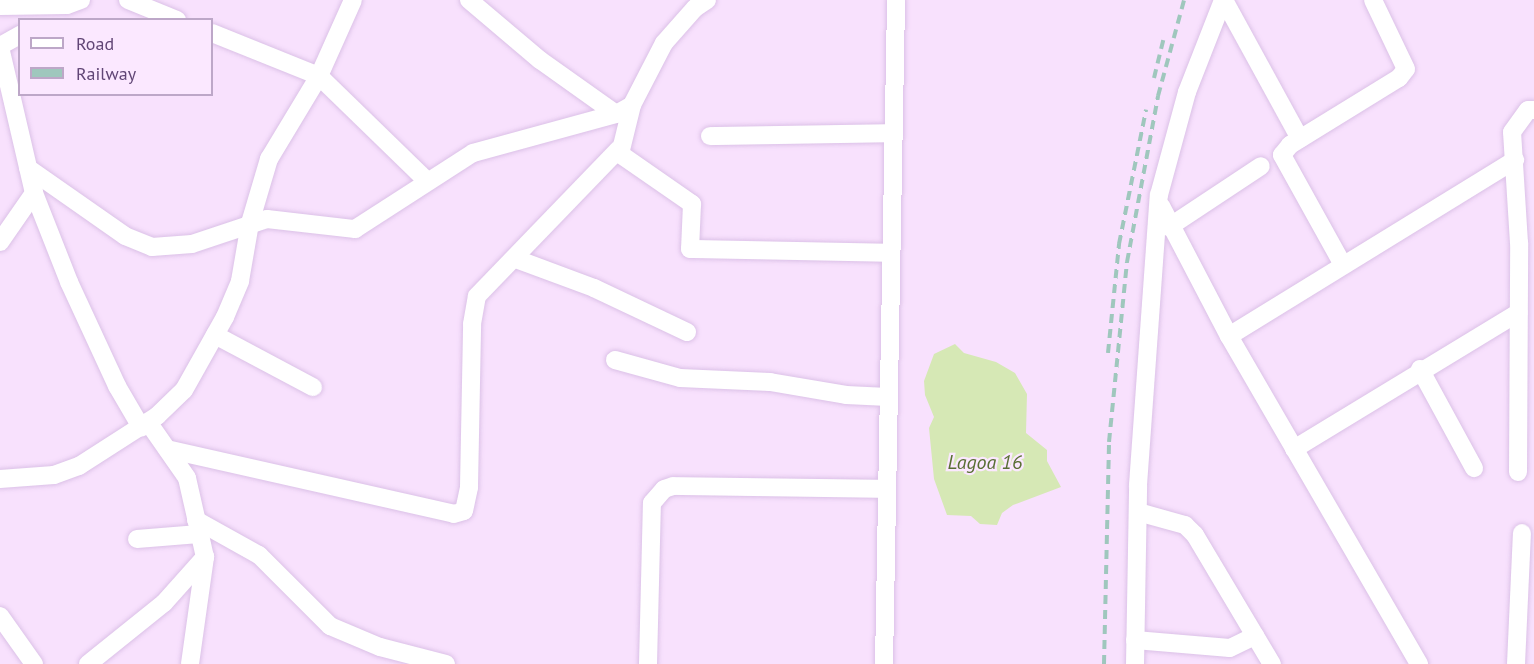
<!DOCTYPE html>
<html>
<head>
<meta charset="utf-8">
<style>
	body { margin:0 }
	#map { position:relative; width:1534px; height:664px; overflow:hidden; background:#f8e1fd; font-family:"PT Sans",sans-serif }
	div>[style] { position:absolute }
	.water>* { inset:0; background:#d6e8b5 }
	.roads { filter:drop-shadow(0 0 2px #dbc1e7) drop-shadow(0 0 2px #dbc1e7) }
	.minor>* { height:18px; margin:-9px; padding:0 9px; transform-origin:9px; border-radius:9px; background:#fff }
	.rail>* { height:4px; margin-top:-2px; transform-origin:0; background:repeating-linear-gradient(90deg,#9fc7bd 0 9px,transparent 0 15px) }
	span { translate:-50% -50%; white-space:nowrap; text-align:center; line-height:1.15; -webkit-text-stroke:4.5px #fbe8ff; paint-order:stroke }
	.water-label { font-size:20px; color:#596f34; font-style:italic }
	.legend { position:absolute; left:18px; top:18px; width:195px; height:78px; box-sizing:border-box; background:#fbe8ff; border:2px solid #bda7c8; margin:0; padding:8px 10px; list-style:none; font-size:18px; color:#614676 }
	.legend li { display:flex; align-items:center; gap:12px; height:30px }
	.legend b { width:30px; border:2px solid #bda7c8 }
</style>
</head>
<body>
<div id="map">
	<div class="water">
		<div style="clip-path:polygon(955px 344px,964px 353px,996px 362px,1015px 373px,1027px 394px,1026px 433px,1047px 450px,1047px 461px,1061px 487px,1013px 505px,1002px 513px,997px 525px,980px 524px,971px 516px,947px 515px,934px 479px,929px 428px,934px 417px,925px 395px,924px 381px,934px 354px)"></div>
	</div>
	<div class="roads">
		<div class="minor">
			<div style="left:128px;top:0;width:53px;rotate:22.2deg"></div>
			<div style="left:469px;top:0;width:93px;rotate:40.2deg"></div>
			<div style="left:540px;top:60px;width:93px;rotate:35.4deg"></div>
			<div style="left:707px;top:0;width:14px;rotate:146deg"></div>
			<div style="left:695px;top:8px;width:47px;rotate:131.5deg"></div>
			<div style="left:664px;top:43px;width:70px;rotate:117.3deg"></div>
			<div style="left:632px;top:105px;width:50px;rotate:103.8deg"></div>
			<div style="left:620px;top:154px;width:88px;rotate:34.8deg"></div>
			<div style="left:692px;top:204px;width:45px;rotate:92.5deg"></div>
			<div style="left:690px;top:249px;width:201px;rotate:1.1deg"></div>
			<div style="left:1224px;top:0;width:158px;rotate:61.3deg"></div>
			<div style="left:0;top:6px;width:67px;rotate:-0.9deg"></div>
			<div style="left:67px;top:5px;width:15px;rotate:-20deg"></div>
			<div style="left:212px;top:33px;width:115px;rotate:21.9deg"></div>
			<div style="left:319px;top:76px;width:151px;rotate:44.2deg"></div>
			<div style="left:0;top:46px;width:23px;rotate:-29deg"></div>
			<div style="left:0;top:47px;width:150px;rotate:76.9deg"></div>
			<div style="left:34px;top:193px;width:96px;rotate:68.5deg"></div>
			<div style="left:69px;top:282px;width:115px;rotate:65.2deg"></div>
			<div style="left:117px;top:386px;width:48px;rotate:59.7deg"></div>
			<div style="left:710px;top:136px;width:184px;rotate:-0.9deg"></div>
			<div style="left:28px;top:168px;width:118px;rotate:35deg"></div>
			<div style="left:125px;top:236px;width:29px;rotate:22deg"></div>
			<div style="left:152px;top:247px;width:40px;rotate:-4.3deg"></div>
			<div style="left:192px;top:244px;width:79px;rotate:-18.4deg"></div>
			<div style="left:267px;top:219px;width:89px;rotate:6.5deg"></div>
			<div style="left:355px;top:229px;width:140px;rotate:-32.8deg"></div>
			<div style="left:473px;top:153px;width:148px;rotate:-15.3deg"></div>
			<div style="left:616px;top:114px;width:18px;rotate:-29deg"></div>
			<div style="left:1161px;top:206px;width:147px;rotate:62.4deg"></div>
			<div style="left:1229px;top:336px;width:379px;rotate:59.9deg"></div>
			<div style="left:1169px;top:227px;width:110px;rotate:-33.5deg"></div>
			<div style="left:0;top:242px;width:60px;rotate:-55.2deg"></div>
			<div style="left:516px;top:259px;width:83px;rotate:20.4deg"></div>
			<div style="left:594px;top:288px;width:103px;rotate:25.3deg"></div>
			<div style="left:1343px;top:265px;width:126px;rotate:-119deg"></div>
			<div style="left:1282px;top:155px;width:13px;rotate:-51deg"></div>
			<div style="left:1290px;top:145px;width:128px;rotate:-31.6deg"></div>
			<div style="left:1399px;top:78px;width:11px;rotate:-52deg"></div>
			<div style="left:1406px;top:69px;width:76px;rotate:-115.6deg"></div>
			<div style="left:215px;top:335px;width:111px;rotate:28deg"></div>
			<div style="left:1229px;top:336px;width:336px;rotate:-31.6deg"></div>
			<div style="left:615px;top:360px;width:67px;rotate:15.5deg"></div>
			<div style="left:680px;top:378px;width:90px;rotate:2.5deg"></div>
			<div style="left:770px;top:382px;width:77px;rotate:9.7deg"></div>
			<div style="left:846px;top:395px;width:42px;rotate:2.7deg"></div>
			<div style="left:1420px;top:369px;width:113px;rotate:61.4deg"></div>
			<div style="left:148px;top:422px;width:68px;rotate:55.1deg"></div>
			<div style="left:187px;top:478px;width:81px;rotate:77.2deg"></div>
			<div style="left:205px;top:557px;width:108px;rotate:98deg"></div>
			<div style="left:1294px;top:449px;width:263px;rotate:-31.3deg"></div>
			<div style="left:171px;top:450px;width:290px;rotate:12.7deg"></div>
			<div style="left:454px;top:514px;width:10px;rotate:-17deg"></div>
			<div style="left:464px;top:511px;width:25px;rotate:-78deg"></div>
			<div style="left:469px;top:487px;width:163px;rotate:-88.9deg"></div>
			<div style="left:472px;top:324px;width:28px;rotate:-80deg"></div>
			<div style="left:477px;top:296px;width:204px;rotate:-46deg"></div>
			<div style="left:1518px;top:472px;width:229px;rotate:-89.7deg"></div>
			<div style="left:1519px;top:243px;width:111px;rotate:-93.6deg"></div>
			<div style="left:1512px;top:132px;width:27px;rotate:-54deg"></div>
			<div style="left:1528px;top:110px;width:6px"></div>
			<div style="left:0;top:479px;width:54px;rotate:-4.2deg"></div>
			<div style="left:54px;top:475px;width:27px;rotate:-20deg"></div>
			<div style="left:79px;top:466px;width:93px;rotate:-32.7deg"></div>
			<div style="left:157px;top:416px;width:37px;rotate:-44deg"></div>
			<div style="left:184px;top:390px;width:84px;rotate:-60.7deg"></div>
			<div style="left:225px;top:317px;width:39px;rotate:-67deg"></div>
			<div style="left:240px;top:281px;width:59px;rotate:-80.2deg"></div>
			<div style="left:250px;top:223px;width:67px;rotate:-73.5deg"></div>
			<div style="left:269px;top:159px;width:97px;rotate:-58.9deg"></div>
			<div style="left:319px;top:76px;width:83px;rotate:-65.9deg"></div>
			<div style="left:1138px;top:512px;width:49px;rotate:15.5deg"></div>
			<div style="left:1185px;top:525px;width:14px;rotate:45deg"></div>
			<div style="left:1195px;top:535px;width:150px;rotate:59.2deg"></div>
			<div style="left:196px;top:520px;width:72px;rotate:29.1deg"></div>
			<div style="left:259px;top:555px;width:100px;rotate:45deg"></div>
			<div style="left:330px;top:626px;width:54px;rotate:22.8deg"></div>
			<div style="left:380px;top:647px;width:68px;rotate:14.4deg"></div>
			<div style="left:137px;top:539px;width:62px;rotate:-4.6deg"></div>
			<div style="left:0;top:616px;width:59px;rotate:54.7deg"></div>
			<div style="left:1135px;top:640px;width:95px;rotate:4.8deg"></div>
			<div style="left:1230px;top:648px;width:28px;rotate:-26deg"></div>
			<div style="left:88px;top:664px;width:97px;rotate:-38.8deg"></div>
			<div style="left:164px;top:603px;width:62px;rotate:-48.3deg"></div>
			<div style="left:648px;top:664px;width:161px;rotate:-88.6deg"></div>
			<div style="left:652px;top:503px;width:18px;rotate:-49deg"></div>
			<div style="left:664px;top:489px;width:9px;rotate:-18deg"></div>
			<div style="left:673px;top:486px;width:214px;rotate:0.8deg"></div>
			<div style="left:884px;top:664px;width:664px;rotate:-88.96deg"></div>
			<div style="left:1135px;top:664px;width:179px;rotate:-89deg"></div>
			<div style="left:1138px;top:485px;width:291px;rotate:-85.9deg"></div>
			<div style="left:1159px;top:195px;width:107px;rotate:-74.8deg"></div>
			<div style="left:1187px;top:92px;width:99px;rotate:-68.6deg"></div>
			<div style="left:1516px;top:664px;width:131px;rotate:-87.4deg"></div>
		</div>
	</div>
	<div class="rail">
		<div style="left:1154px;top:78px;width:42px;rotate:-76.3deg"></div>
		<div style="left:1108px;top:353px;width:110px;rotate:-84.2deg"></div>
		<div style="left:1119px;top:244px;width:137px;rotate:-78.6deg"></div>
		<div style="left:1104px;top:664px;width:222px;rotate:-88.7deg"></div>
		<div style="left:1109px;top:442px;width:181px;rotate:-84.3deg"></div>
		<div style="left:1127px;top:262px;width:169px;rotate:-79.4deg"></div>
		<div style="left:1158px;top:96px;width:99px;rotate:-74.8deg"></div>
	</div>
	<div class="water-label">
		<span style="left:985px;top:462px">Lagoa 16</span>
	</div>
	<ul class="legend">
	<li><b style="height:8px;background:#fff"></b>Road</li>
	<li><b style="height:8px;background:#9fc7bd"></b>Railway</li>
	</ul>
</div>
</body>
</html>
